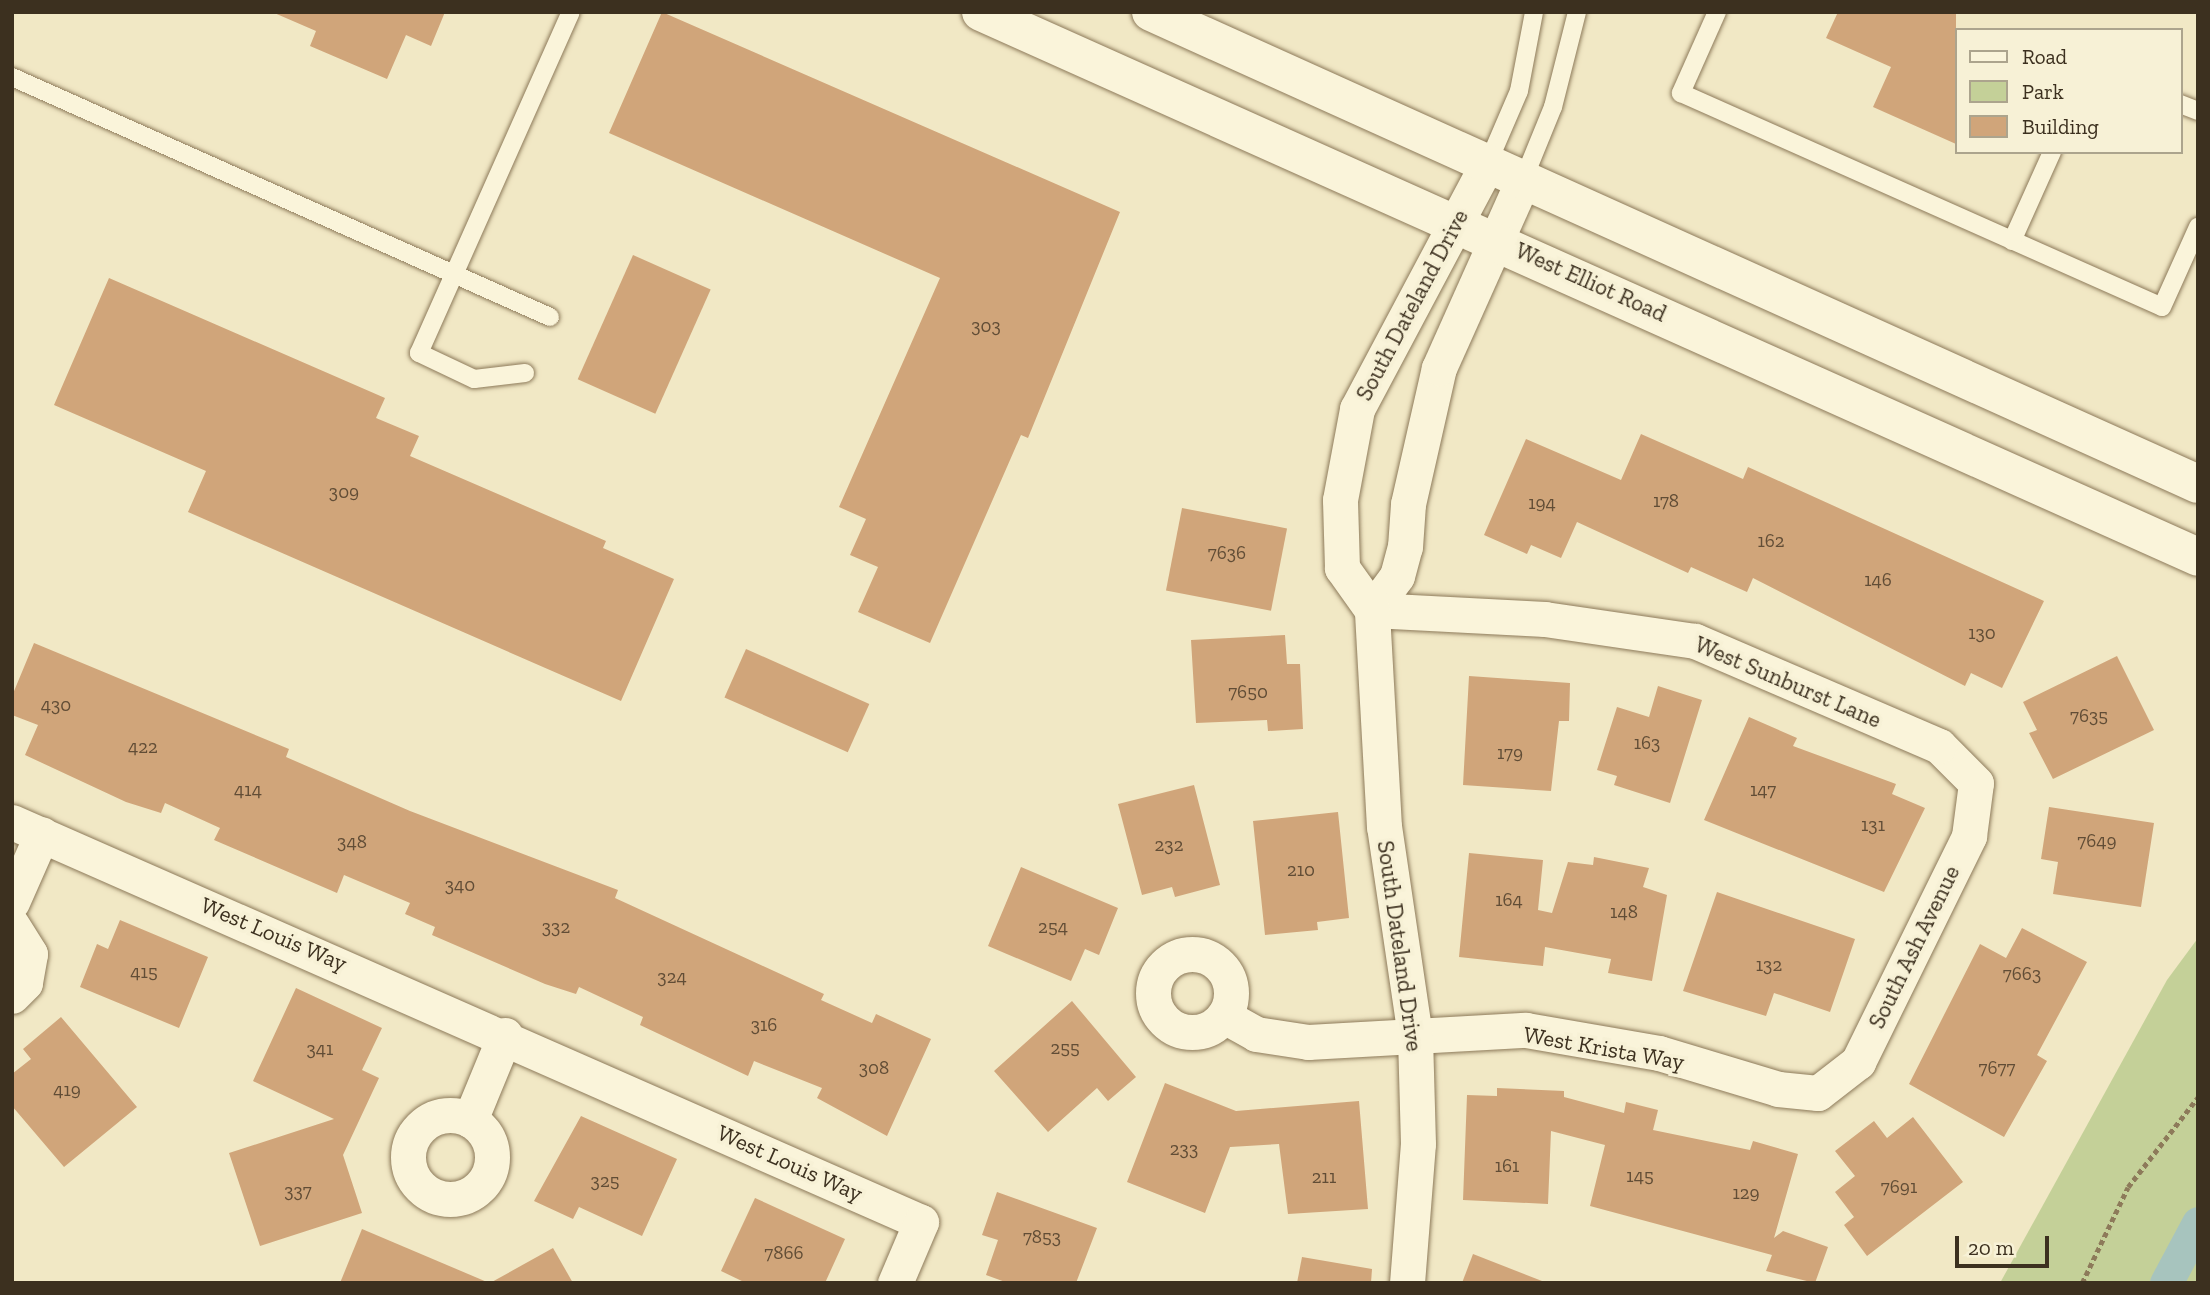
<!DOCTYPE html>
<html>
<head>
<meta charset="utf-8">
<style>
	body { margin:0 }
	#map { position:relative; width:2210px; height:1295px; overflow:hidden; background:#f1e8c5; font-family:"Zilla Slab",serif }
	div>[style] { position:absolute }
	.green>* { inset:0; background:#c4d098 }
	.canal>* { height:33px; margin:-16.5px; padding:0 16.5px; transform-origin:16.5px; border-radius:16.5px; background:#a7c4be }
	.building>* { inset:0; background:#d0a57a; transform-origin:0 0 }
	.path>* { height:4.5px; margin-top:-2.25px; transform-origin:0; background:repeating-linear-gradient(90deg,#8d7a5a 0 5px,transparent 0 8.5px) }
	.roads { filter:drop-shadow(0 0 2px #8d7a5a) drop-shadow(0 0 2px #8d7a5a) }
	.service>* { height:18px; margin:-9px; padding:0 9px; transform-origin:9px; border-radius:9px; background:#faf4da }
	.minor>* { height:35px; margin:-17.5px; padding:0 17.5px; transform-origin:17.5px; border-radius:17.5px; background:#faf4da }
	.minor>.ring { margin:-17.5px; padding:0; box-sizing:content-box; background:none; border:35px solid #faf4da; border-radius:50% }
	.secondary>* { height:38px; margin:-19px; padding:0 19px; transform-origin:19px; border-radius:19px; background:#faf4da }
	span { translate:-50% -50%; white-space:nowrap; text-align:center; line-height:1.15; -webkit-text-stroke:7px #f7f1d6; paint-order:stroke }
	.number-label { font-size:19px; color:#614d36 }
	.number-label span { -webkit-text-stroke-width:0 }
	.street-label { font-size:23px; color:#3c301f }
	.frame { position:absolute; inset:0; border:14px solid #3c301f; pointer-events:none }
	.legend { position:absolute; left:1955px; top:28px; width:228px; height:126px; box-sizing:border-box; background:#f7f1d6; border:2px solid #aca48d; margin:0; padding:9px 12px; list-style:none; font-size:21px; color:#3c301f }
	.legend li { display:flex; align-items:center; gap:14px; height:35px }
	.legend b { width:35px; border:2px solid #aca48d }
	.scale { position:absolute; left:1955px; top:1236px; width:94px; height:32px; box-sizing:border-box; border:4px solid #3c301f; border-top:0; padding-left:9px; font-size:21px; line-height:24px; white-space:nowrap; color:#3c301f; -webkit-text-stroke:5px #f7f1d6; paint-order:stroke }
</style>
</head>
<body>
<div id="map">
	<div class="green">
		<div style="clip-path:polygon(2198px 938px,2198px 1283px,2000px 1283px,2167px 980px)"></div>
	</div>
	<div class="canal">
		<div style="left:2166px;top:1283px;width:68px;rotate:-61.9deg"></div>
	</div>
	<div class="building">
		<div style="clip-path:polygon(272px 12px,445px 12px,431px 46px,406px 35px,387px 79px,310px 46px,316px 31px)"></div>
		<div style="clip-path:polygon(662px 12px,1120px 212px,1028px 438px,1021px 435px,930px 643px,858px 612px,878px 567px,850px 555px,866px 519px,839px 507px,940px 278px,609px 133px)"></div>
		<div style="clip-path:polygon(1838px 12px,1956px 12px,1956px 144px,1873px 107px,1891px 67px,1826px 38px)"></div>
		<div style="left:633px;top:255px;width:85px;height:136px;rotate:24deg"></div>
		<div style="clip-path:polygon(109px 278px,385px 398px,376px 418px,419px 436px,410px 456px,606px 541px,603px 548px,674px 579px,621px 701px,188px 512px,206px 471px,54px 405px)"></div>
		<div style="clip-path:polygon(1641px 434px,1743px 479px,1748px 467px,2044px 601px,2002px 688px,1971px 673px,1965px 686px,1753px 578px,1747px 592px,1691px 567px,1688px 573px,1577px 522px,1561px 558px,1531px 545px,1527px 554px,1484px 535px,1526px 439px,1621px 480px)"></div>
		<div style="left:1182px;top:508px;width:107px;height:84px;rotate:11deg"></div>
		<div style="clip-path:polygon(1285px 635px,1287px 664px,1300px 664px,1303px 729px,1268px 731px,1267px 720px,1196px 723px,1191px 640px)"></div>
		<div style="clip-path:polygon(34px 643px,289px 749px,286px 757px,410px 811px,618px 890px,615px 898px,824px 994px,821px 1000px,872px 1023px,876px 1014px,931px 1039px,887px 1136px,817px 1098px,822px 1088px,754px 1061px,748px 1076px,640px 1025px,643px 1017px,579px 987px,576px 994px,545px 984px,432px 935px,435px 927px,405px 914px,410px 903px,344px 875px,337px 893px,214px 840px,220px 828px,165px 803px,161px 813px,126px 802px,25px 755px,38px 725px,12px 715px,12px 696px)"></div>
		<div style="left:746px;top:649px;width:135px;height:53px;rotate:24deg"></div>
		<div style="clip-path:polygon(2117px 656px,2154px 730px,2053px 779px,2029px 733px,2037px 730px,2023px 702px)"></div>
		<div style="clip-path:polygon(1469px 676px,1570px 683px,1569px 721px,1559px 721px,1551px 791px,1463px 785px)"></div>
		<div style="clip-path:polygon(1658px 686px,1702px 700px,1670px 803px,1614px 785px,1617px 776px,1597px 770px,1617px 707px,1649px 717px)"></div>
		<div style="clip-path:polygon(1749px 717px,1797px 738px,1793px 746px,1896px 784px,1892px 794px,1925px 808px,1884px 892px,1704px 820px)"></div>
		<div style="clip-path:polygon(1194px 785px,1220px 885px,1175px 897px,1172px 887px,1142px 895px,1118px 804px)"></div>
		<div style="clip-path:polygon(2049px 807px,2154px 823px,2141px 907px,2053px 894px,2058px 862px,2041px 859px)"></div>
		<div style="clip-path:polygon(1338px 812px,1349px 918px,1317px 922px,1318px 930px,1265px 935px,1253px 821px)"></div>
		<div style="clip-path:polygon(1469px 853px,1543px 860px,1538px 910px,1552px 913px,1568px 862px,1593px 865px,1594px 857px,1649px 868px,1643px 887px,1667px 895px,1652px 981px,1608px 973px,1611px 959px,1545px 947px,1543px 966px,1459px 957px)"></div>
		<div style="clip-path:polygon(1021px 867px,1118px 908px,1099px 955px,1085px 949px,1071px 981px,988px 946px)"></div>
		<div style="clip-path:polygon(1717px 892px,1855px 939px,1830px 1012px,1774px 993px,1766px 1016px,1683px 991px)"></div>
		<div style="clip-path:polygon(120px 920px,208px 957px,179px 1028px,80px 987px,97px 944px,108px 949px)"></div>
		<div style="clip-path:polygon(2022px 928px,2087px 962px,2037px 1055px,2047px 1061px,2004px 1137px,1909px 1084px,1980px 944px,2006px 958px)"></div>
		<div style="clip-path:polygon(296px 988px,382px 1028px,362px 1070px,379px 1078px,343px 1155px,362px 1213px,260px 1246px,229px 1153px,334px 1119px,253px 1081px)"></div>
		<div style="clip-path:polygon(1072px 1001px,1136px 1077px,1108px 1101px,1097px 1088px,1048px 1132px,994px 1071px)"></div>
		<div style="clip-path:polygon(61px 1017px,137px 1107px,64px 1167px,12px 1106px,12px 1074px,31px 1059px,23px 1049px)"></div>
		<div style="clip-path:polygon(1165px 1083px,1236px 1111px,1359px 1101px,1368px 1209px,1288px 1214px,1279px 1144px,1230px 1147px,1205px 1213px,1127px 1182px)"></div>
		<div style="clip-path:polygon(1497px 1088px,1564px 1091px,1564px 1097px,1624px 1113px,1626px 1102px,1658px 1110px,1653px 1130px,1750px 1150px,1753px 1141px,1798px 1154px,1774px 1238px,1783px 1231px,1828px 1247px,1815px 1283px,1766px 1271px,1772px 1255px,1590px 1206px,1605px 1145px,1551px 1131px,1548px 1204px,1463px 1200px,1467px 1095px,1497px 1096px)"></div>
		<div style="clip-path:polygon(581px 1116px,677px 1159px,642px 1236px,579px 1207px,573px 1219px,534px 1201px)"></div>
		<div style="clip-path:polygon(1913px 1117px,1963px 1182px,1867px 1256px,1844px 1225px,1854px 1217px,1835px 1192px,1855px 1176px,1835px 1151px,1874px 1121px,1887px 1138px)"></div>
		<div style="clip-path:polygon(997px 1192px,1097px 1228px,1076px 1283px,1008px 1283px,986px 1275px,998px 1240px,982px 1235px)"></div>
		<div style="clip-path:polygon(755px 1198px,845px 1239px,825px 1283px,746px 1283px,721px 1271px)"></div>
		<div style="clip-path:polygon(362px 1229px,487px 1282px,486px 1283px,340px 1283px)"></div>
		<div style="clip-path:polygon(553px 1248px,573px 1283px,490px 1283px)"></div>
		<div style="clip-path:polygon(1473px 1254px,1542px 1281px,1542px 1283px,1462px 1283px)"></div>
		<div style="clip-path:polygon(1302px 1257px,1372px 1269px,1371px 1283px,1297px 1283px)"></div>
	</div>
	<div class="path">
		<div style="left:2082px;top:1283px;width:106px;rotate:-64.4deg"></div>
		<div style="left:2128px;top:1187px;width:114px;rotate:-52.1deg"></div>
	</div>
	<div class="roads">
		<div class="service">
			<div style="left:1717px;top:12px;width:89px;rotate:114deg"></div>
			<div style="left:1681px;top:93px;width:526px;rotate:23.98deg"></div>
			<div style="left:2162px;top:307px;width:88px;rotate:-65.8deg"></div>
			<div style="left:12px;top:77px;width:589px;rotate:24.04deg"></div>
			<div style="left:2180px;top:104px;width:19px;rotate:21deg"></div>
			<div style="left:1488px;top:163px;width:78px;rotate:-66.7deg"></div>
			<div style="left:1519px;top:91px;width:80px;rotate:-79.2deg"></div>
			<div style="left:1524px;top:178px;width:77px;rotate:-67.8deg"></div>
			<div style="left:1553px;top:107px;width:98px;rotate:-75.8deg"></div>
			<div style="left:2012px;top:241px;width:98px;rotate:-65.8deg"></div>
			<div style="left:525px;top:373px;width:51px;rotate:173.3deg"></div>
			<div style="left:474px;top:379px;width:61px;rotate:-154.7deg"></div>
			<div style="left:419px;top:353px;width:373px;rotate:-66deg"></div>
		</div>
		<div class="minor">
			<div style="left:1372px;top:610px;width:42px;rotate:-53.7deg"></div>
			<div style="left:1397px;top:576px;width:30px;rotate:-75deg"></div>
			<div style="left:1405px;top:547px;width:43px;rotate:-86deg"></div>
			<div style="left:1408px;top:504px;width:139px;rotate:-77.2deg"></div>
			<div style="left:1439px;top:368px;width:208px;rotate:-65.9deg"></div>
			<div style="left:12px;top:822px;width:993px;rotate:23.75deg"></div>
			<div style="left:921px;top:1222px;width:66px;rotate:113.1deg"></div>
			<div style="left:12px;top:902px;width:74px;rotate:-66.2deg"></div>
			<div style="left:12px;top:925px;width:34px;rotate:58deg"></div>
			<div style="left:30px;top:954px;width:29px;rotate:100deg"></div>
			<div style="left:25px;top:983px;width:18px;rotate:135deg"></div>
			<div class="ring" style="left:1153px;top:954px;width:43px;height:43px"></div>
			<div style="left:1224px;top:1016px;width:37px;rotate:29deg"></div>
			<div style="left:1256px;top:1034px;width:53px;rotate:8.7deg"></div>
			<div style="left:1308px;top:1042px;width:218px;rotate:-3.2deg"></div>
			<div style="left:1526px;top:1030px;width:135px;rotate:9.8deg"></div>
			<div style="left:1659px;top:1053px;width:124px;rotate:16.8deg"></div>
			<div style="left:1778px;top:1089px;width:40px;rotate:5.7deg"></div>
			<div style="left:1818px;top:1093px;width:51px;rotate:-37.8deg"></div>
			<div style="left:1858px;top:1062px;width:252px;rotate:-63.8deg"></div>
			<div style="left:1969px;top:836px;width:53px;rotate:-82.5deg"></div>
			<div style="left:1976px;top:783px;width:52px;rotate:-135deg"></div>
			<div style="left:1939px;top:746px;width:266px;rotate:-156.7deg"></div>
			<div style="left:1695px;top:641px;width:152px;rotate:-171.7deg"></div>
			<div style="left:1545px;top:619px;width:173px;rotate:-177deg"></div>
			<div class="ring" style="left:408px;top:1115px;width:49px;height:49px"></div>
			<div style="left:470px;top:1120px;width:92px;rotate:-67.6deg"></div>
			<div style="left:1407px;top:1283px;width:139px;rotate:-85.5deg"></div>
			<div style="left:1418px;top:1144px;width:108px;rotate:-91.6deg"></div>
			<div style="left:1415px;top:1036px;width:211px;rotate:-98.4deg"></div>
			<div style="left:1384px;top:827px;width:217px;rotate:-93.2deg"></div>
			<div style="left:1372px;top:610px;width:52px;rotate:-125.5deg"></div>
			<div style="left:1342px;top:568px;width:68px;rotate:-91.7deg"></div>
			<div style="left:1340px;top:500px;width:93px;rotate:-79.4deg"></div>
			<div style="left:1357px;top:409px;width:279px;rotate:-62deg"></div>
		</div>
		<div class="secondary">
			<div style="left:981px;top:12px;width:1333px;rotate:24.12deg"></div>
			<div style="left:1151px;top:12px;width:1148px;rotate:24.27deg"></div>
		</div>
	</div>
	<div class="number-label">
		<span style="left:986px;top:326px">303</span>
		<span style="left:344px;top:492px">309</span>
		<span style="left:1666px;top:501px">178</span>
		<span style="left:1542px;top:503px">194</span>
		<span style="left:1771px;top:541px">162</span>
		<span style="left:1227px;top:553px">7636</span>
		<span style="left:1878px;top:580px">146</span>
		<span style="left:1982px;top:633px">130</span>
		<span style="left:1248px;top:692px">7650</span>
		<span style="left:56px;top:705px">430</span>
		<span style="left:2089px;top:716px">7635</span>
		<span style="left:1647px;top:743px">163</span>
		<span style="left:143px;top:747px">422</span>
		<span style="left:1510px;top:753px">179</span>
		<span style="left:248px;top:790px">414</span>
		<span style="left:1763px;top:790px">147</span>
		<span style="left:1873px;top:825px">131</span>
		<span style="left:2097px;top:841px">7649</span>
		<span style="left:352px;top:842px">348</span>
		<span style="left:1169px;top:845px">232</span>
		<span style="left:1301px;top:870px">210</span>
		<span style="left:460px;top:885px">340</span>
		<span style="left:1509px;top:900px">164</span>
		<span style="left:1624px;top:912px">148</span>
		<span style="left:556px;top:927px">332</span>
		<span style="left:1053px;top:927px">254</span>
		<span style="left:1769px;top:965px">132</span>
		<span style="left:144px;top:972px">415</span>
		<span style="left:2022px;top:974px">7663</span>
		<span style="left:672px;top:977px">324</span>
		<span style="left:764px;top:1025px">316</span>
		<span style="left:1065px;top:1048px">255</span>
		<span style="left:320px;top:1049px">341</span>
		<span style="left:874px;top:1068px">308</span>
		<span style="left:1997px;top:1068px">7677</span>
		<span style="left:67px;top:1090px">419</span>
		<span style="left:1184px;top:1149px">233</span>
		<span style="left:1507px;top:1166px">161</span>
		<span style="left:1640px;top:1176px">145</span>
		<span style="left:1324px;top:1177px">211</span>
		<span style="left:605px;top:1181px">325</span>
		<span style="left:1899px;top:1187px">7691</span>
		<span style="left:298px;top:1191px">337</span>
		<span style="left:1746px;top:1193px">129</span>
		<span style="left:1042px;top:1237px">7853</span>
		<span style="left:784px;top:1253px">7866</span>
	</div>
	<div class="street-label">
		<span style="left:1591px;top:282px;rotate:24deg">West Elliot Road</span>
		<span style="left:1412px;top:305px;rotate:-62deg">South Dateland Drive</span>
		<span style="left:1788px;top:682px;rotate:23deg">West Sunburst Lane</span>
		<span style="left:274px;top:934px;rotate:23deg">West Louis Way</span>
		<span style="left:1400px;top:946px;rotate:82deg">South Dateland Drive</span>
		<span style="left:1914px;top:947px;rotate:-64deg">South Ash Avenue</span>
		<span style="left:1604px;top:1048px;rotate:10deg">West Krista Way</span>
		<span style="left:790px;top:1163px;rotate:24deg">West Louis Way</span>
	</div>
	<div class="frame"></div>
	<ul class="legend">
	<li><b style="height:9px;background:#faf4da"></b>Road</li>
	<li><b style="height:19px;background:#c4d098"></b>Park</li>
	<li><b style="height:19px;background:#d0a57a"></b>Building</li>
	</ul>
	<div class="scale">20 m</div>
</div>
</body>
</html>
